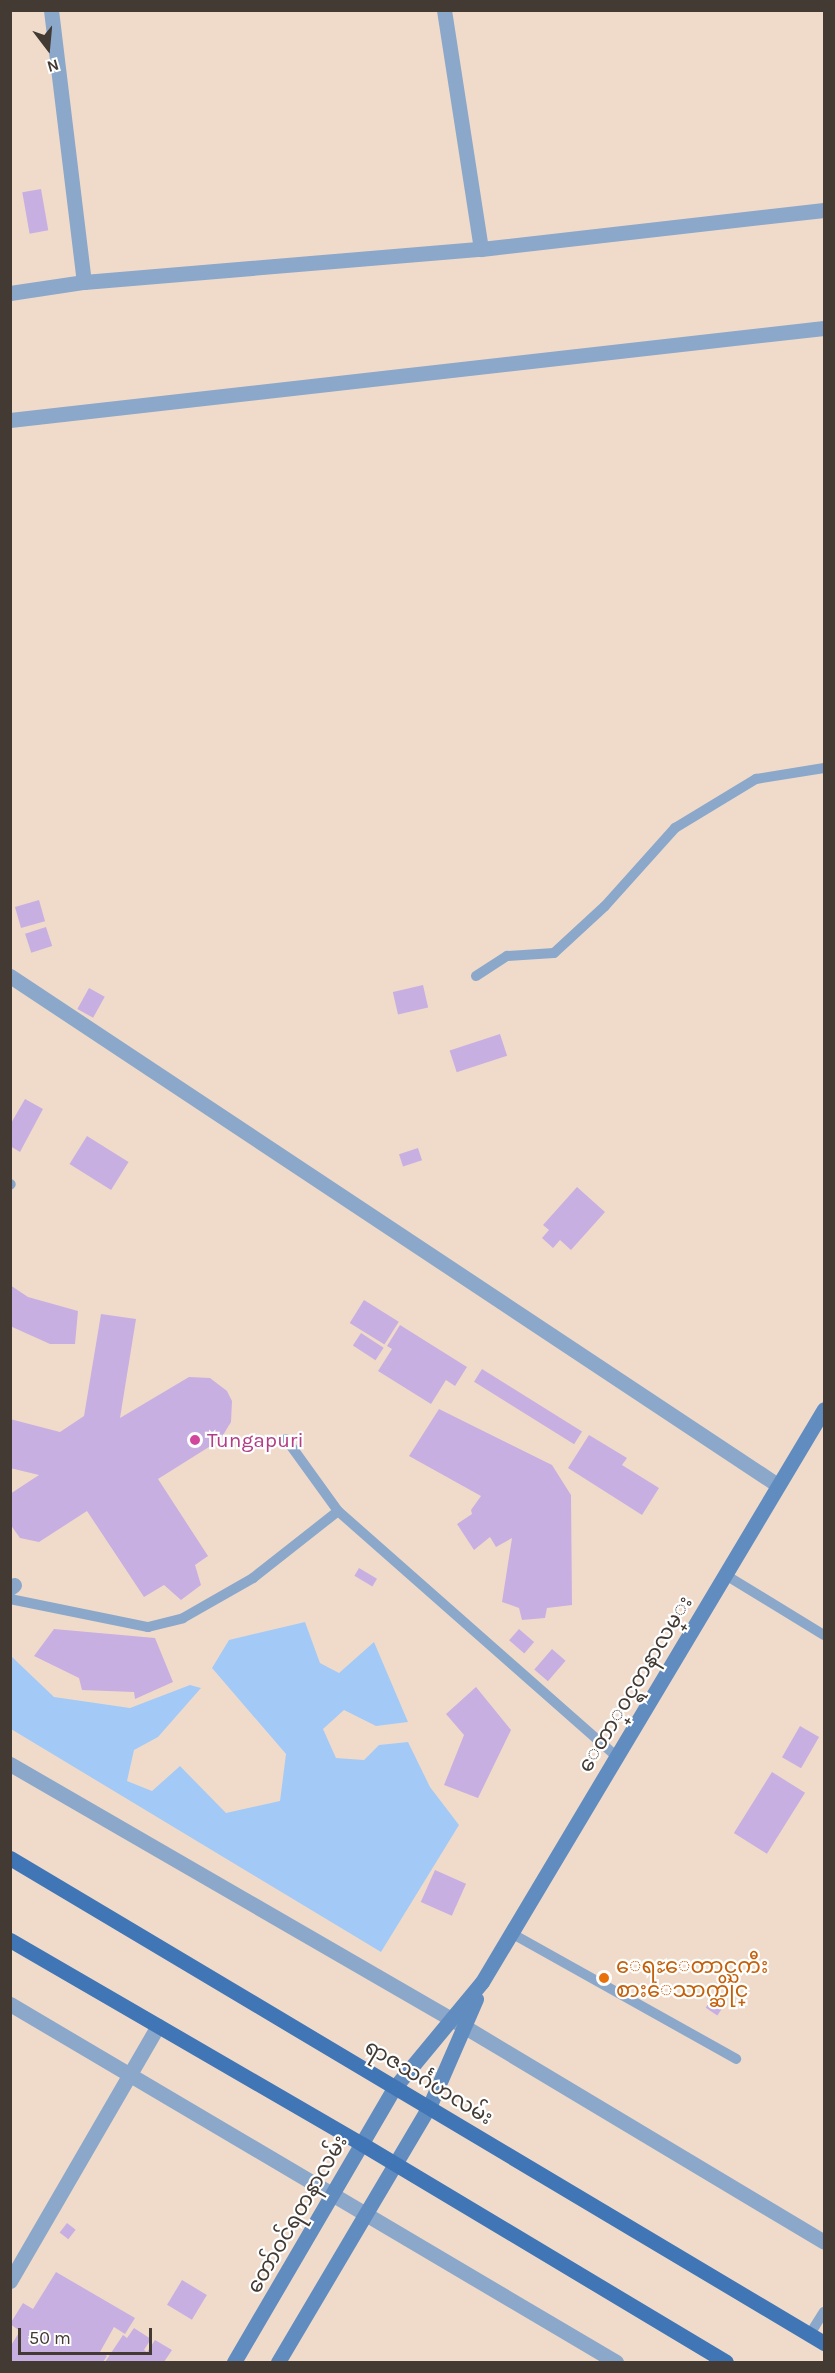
<!DOCTYPE html>
<html>
<head>
<meta charset="utf-8">
<style>
	body { margin:0 }
	#map { position:relative; width:835px; height:2373px; overflow:hidden; background:#f0dbcb; font-family:Karla,"Noto Sans Myanmar",sans-serif }
	div>[style] { position:absolute }
	.water>* { inset:0; background:#a3caf7 }
	.building>* { inset:0; background:#c8afe2; transform-origin:0 0 }
	.service>* { height:10px; margin:-5px; padding:0 5px; transform-origin:5px; border-radius:5px; background:#8ba8cb }
	.minor>* { height:15px; margin:-7.5px; padding:0 7.5px; transform-origin:7.5px; border-radius:7.5px; background:#8ba8cb }
	.secondary>* { height:15px; margin:-7.5px; padding:0 7.5px; transform-origin:7.5px; border-radius:7.5px; background:#618cc0 }
	.primary>* { height:15px; margin:-7.5px; padding:0 7.5px; transform-origin:7.5px; border-radius:7.5px; background:#4176b6 }
	.dots>* { width:16px; height:16px; translate:-50% -50%; box-sizing:border-box; border:3px solid #fff; border-radius:50% }
	span { translate:-50% -50%; white-space:nowrap; text-align:center; line-height:1.15; -webkit-text-stroke:4.5px #fff; paint-order:stroke }
	.hotel-label { font-size:21px; color:#b23c85 }
	.left { translate:0 -50%; text-align:left }
	.street-label { font-size:21px; color:#423a33 }
	.food-label { font-size:21px; color:#c56008 }
	.frame { position:absolute; inset:0; border:12px solid #423a33; pointer-events:none }
	.north { position:absolute; left:18px; top:18px; width:60px; height:60px; -webkit-text-stroke:4px #fff; paint-order:stroke; rotate:164deg; font-size:16px; font-weight:700; line-height:24px; text-align:center; color:#423a33 }
	.north::after { content:''; display:block; margin:auto; width:21px; height:27px; background:#423a33; clip-path:polygon(50% 0,100% 100%,50% 72%,0 100%) }
	.scale { position:absolute; left:18px; top:2328px; width:134px; height:27px; box-sizing:border-box; border:3px solid #423a33; border-top:0; padding-left:8px; font-size:18px; line-height:21px; white-space:nowrap; color:#423a33; -webkit-text-stroke:4px #fff; paint-order:stroke }
</style>
</head>
<body>
<div id="map">
	<div class="water">
		<div style="clip-path:polygon(305px 1622px,320px 1663px,339px 1673px,374px 1642px,408px 1722px,376px 1726px,344px 1710px,323px 1729px,336px 1758px,364px 1760px,379px 1745px,408px 1742px,430px 1787px,459px 1825px,381px 1952px,11px 1729px,11px 1656px,54px 1697px,130px 1708px,190px 1685px,201px 1688px,158px 1737px,134px 1750px,127px 1781px,152px 1791px,180px 1766px,226px 1813px,280px 1801px,286px 1754px,212px 1668px,229px 1640px)"></div>
	</div>
	<div class="building">
		<div style="left:41px;top:189px;width:42px;height:19px;rotate:80deg"></div>
		<div style="left:39px;top:900px;width:22px;height:25px;rotate:74deg"></div>
		<div style="left:46px;top:927px;width:20px;height:22px;rotate:72deg"></div>
		<div style="left:423px;top:985px;width:23px;height:31px;rotate:77deg"></div>
		<div style="left:89px;top:988px;width:18px;height:24px;rotate:29deg"></div>
		<div style="left:500px;top:1034px;width:23px;height:53px;rotate:72deg"></div>
		<div style="clip-path:polygon(25px 1099px,43px 1109px,20px 1152px,10px 1146px,10px 1125px)"></div>
		<div style="left:87px;top:1136px;width:49px;height:33px;rotate:32deg"></div>
		<div style="left:418px;top:1148px;width:13px;height:20px;rotate:72deg"></div>
		<div style="clip-path:polygon(577px 1187px,605px 1212px,571px 1250px,560px 1240px,553px 1248px,542px 1238px,549px 1230px,543px 1225px)"></div>
		<div style="clip-path:polygon(10px 1285px,28px 1297px,78px 1311px,75px 1344px,50px 1344px,10px 1326px)"></div>
		<div style="left:364px;top:1300px;width:41px;height:27px;rotate:32deg"></div>
		<div style="clip-path:polygon(101px 1314px,136px 1319px,120px 1418px,189px 1377px,210px 1378px,227px 1391px,232px 1401px,231px 1422px,220px 1440px,158px 1479px,208px 1556px,195px 1565px,201px 1585px,181px 1600px,164px 1585px,144px 1597px,87px 1511px,39px 1542px,20px 1538px,10px 1524px,10px 1494px,39px 1475px,10px 1468px,10px 1419px,60px 1432px,84px 1416px)"></div>
		<div style="clip-path:polygon(400px 1325px,467px 1367px,455px 1386px,446px 1380px,431px 1404px,378px 1371px,392px 1349px,387px 1346px)"></div>
		<div style="left:361px;top:1333px;width:27px;height:15px;rotate:33deg"></div>
		<div style="left:482px;top:1369px;width:118px;height:15px;rotate:32deg"></div>
		<div style="clip-path:polygon(439px 1409px,552px 1465px,571px 1495px,572px 1605px,547px 1608px,545px 1618px,522px 1620px,519px 1608px,502px 1602px,512px 1538px,496px 1547px,490px 1537px,474px 1550px,457px 1524px,472px 1514px,471px 1510px,481px 1496px,409px 1456px)"></div>
		<div style="clip-path:polygon(589px 1435px,627px 1458px,622px 1465px,659px 1488px,642px 1515px,568px 1468px)"></div>
		<div style="left:359px;top:1568px;width:21px;height:9px;rotate:31deg"></div>
		<div style="clip-path:polygon(54px 1629px,155px 1638px,173px 1682px,135px 1699px,134px 1692px,82px 1690px,79px 1678px,34px 1656px)"></div>
		<div style="left:519px;top:1629px;width:20px;height:15px;rotate:41deg"></div>
		<div style="left:552px;top:1649px;width:18px;height:27px;rotate:41deg"></div>
		<div style="clip-path:polygon(476px 1687px,511px 1730px,478px 1798px,444px 1785px,464px 1735px,446px 1714px)"></div>
		<div style="left:800px;top:1726px;width:22px;height:36px;rotate:30deg"></div>
		<div style="left:772px;top:1772px;width:39px;height:72px;rotate:32deg"></div>
		<div style="left:435px;top:1870px;width:34px;height:35px;rotate:24deg"></div>
		<div style="left:713px;top:1997px;width:14px;height:13px;rotate:34deg"></div>
		<div style="left:67px;top:2223px;width:11px;height:12px;rotate:38deg"></div>
		<div style="clip-path:polygon(56px 2272px,135px 2318px,125px 2334px,114px 2327px,100px 2352px,107px 2356px,103px 2362px,10px 2362px,10px 2347px,20px 2331px,10px 2324px,23px 2303px,33px 2309px)"></div>
		<div style="left:182px;top:2280px;width:29px;height:29px;rotate:31deg"></div>
		<div style="clip-path:polygon(134px 2328px,151px 2339px,144px 2350px,147px 2352px,155px 2340px,172px 2350px,164px 2362px,105px 2362px,123px 2335px,127px 2338px)"></div>
	</div>
	<div class="service">
		<div style="left:476px;top:976px;width:37px;rotate:-33deg"></div>
		<div style="left:507px;top:956px;width:47px;rotate:-3.7deg"></div>
		<div style="left:554px;top:953px;width:69px;rotate:-42.7deg"></div>
		<div style="left:605px;top:906px;width:105px;rotate:-48.1deg"></div>
		<div style="left:675px;top:828px;width:95px;rotate:-31.2deg"></div>
		<div style="left:756px;top:779px;width:69px;rotate:-9.2deg"></div>
		<div style="left:10px;top:1185px;width:1px;rotate:-45deg"></div>
		<div style="left:286px;top:1439px;width:89px;rotate:54.2deg"></div>
		<div style="left:338px;top:1511px;width:371px;rotate:41.4deg"></div>
		<div style="left:724px;top:1574px;width:117px;rotate:31.4deg"></div>
		<div style="left:10px;top:1599px;width:141px;rotate:11.5deg"></div>
		<div style="left:148px;top:1627px;width:36px;rotate:-14deg"></div>
		<div style="left:183px;top:1618px;width:81px;rotate:-29.7deg"></div>
		<div style="left:253px;top:1578px;width:108px;rotate:-38.2deg"></div>
		<div style="left:511px;top:1933px;width:258px;rotate:29.2deg"></div>
		<div style="left:810px;top:2334px;width:26px;rotate:-58deg"></div>
	</div>
	<div class="minor">
		<div style="left:51px;top:10px;width:274px;rotate:83.1deg"></div>
		<div style="left:444px;top:10px;width:242px;rotate:81.2deg"></div>
		<div style="left:10px;top:293px;width:75px;rotate:-8.5deg"></div>
		<div style="left:84px;top:282px;width:398px;rotate:-4.8deg"></div>
		<div style="left:481px;top:249px;width:345px;rotate:-6.5deg"></div>
		<div style="left:10px;top:420px;width:819px;rotate:-6.45deg"></div>
		<div style="left:10px;top:976px;width:919px;rotate:33.55deg"></div>
		<div style="left:10px;top:1588px;width:5px;rotate:-37deg"></div>
		<div style="left:10px;top:1764px;width:526px;rotate:30.03deg"></div>
		<div style="left:465px;top:2027px;width:418px;rotate:30.9deg"></div>
		<div style="left:10px;top:2004px;width:704px;rotate:30.57deg"></div>
		<div style="left:10px;top:2281px;width:295px;rotate:-59.9deg"></div>
	</div>
	<div class="secondary">
		<div style="left:234px;top:2362px;width:319px;rotate:-59.7deg"></div>
		<div style="left:395px;top:2087px;width:136px;rotate:-50.4deg"></div>
		<div style="left:482px;top:1982px;width:667px;rotate:-59.17deg"></div>
		<div style="left:278px;top:2362px;width:296px;rotate:-59.4deg"></div>
		<div style="left:429px;top:2107px;width:118px;rotate:-66.5deg"></div>
	</div>
	<div class="primary">
		<div style="left:10px;top:1858px;width:948px;rotate:30.79deg"></div>
		<div style="left:10px;top:1940px;width:407px;rotate:30.1deg"></div>
		<div style="left:362px;top:2144px;width:424px;rotate:30.9deg"></div>
	</div>
	<div class="dots">
		<div style="left:195px;top:1440px;background:#d1479c"></div>
		<div style="left:604px;top:1978px;background:#e8710a"></div>
	</div>
	<div class="hotel-label">
		<span class="left" style="left:207px;top:1440px">Tungapuri</span>
	</div>
	<div class="street-label">
		<span style="left:635px;top:1684px;rotate:-59deg">ေတာ္၀င္ရတနာလမ္း</span>
		<span style="left:429px;top:2082px;rotate:31deg">ရာဇသင်္ဂဟလမ်း</span>
		<span style="left:297px;top:2214px;rotate:-60deg">တော်ဝင်ရတနာလမ်း</span>
	</div>
	<div class="food-label">
		<span class="left" style="left:616px;top:1978px">ေရႊေတာင္ႀကီး<br>စားေသာက္ဆိုင္</span>
	</div>
	<div class="frame"></div>
	<div class="north">N</div>
	<div class="scale">50 m</div>
</div>
</body>
</html>
